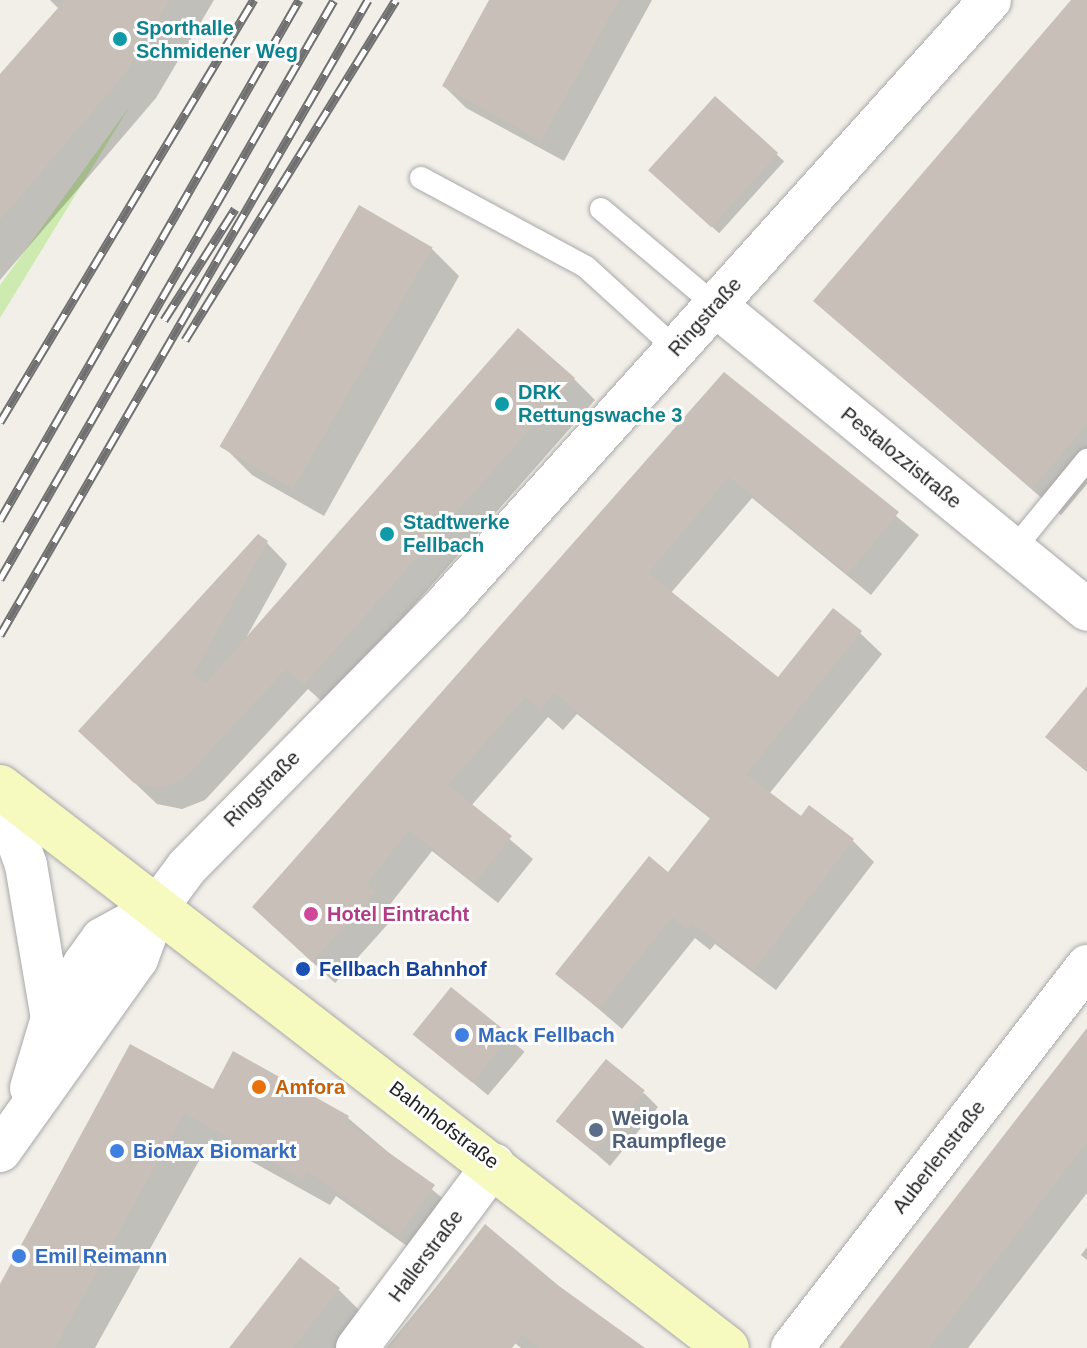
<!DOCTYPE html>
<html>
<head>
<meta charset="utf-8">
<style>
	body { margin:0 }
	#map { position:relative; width:1087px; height:1348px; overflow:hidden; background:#f2efe9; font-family:Helvetica,sans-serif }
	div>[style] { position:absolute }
	.grass>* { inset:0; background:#cdebb0 }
	.shadow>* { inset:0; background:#0003; transform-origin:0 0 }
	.building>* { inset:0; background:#c7bfb8; transform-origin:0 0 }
	.roads { filter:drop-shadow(0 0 2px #a9a9a9) drop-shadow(0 0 2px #a9a9a9) }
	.lane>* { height:22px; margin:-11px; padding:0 11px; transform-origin:11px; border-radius:11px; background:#fff }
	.street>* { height:42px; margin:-21px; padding:0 21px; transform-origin:21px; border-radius:21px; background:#fff }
	.secondary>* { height:44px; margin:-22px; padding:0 22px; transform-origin:22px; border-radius:22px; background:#f7fabf }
	.rail>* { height:9px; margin-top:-4.5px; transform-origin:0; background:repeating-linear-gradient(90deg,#fff 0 18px,#707070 0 36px); box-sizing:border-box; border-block:2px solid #707070 }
	.dots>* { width:22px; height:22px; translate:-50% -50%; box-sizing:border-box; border:4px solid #fff; border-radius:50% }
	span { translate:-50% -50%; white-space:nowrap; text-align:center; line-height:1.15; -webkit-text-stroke:6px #fff; paint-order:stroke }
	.culture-label { font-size:20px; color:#0d838f; font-weight:700 }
	.left { translate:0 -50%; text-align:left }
	.street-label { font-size:20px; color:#222 }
	.hotel-label { font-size:20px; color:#b23c85; font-weight:700 }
	.transit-label { font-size:20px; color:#164399; font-weight:700 }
	.shop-label { font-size:20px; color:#366cbe; font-weight:700 }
	.food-label { font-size:20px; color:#c56008; font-weight:700 }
	.service-label { font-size:20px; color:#4e5e75; font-weight:700 }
</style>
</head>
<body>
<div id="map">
	<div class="grass">
		<div style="clip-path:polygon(130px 106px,0 318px,0 285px)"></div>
	</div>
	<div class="shadow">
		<div style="clip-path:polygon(50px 0,214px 0,156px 98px,0 280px,0 77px,59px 9px)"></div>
		<div style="clip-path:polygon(492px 0,652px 0,564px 161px,466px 108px,444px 86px)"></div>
		<div style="clip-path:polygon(1074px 0,1087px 0,1087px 484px,1061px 515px,816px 301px)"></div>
		<div style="left:715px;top:99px;width:93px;height:97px;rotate:42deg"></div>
		<div style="clip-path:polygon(431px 248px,459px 276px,324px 516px,252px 475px,225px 448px)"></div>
		<div style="clip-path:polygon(725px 375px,919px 535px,871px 595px,752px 498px,670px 594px,778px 680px,860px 633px,882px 654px,769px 794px,801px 819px,852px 840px,874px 862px,776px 990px,715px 944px,710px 950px,695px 938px,622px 1029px,558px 974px,669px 874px,712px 820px,577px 714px,563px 730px,548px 717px,471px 806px,533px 859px,498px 903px,432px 851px,388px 907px,396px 915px,335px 983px,277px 929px)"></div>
		<div style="clip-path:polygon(574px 379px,595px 400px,326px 705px,308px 689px,205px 800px,182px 809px,157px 804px,102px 752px,266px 542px,287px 564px,246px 638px)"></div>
		<div style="left:451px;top:990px;width:96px;height:57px;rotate:40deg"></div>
		<div style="clip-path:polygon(1087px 1029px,1087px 1193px,968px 1348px,841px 1348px)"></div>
		<div style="clip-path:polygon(131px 1047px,214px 1092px,234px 1054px,348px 1118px,461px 1214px,427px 1260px,336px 1196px,330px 1205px,211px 1139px,95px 1348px,0 1348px,0 1290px)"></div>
		<div style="clip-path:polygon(644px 1093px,658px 1107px,610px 1166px,558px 1120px)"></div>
		<div style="clip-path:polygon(485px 1227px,634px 1348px,521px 1348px,501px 1332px,489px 1348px,386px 1348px)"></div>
		<div style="clip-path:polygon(1087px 1247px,1087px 1260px,1081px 1255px)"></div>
		<div style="clip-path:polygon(339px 1290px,369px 1320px,347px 1348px,232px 1348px)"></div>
	</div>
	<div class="building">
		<div style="clip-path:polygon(65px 0,170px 0,128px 70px,0 220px,0 74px)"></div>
		<div style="clip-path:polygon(489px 0,619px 0,541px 141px,442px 86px)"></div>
		<div style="clip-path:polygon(1071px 0,1087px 0,1087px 424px,1032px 489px,813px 301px)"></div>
		<div style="left:715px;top:96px;width:85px;height:100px;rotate:42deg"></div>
		<div style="left:359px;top:205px;width:85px;height:279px;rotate:30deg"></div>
		<div style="clip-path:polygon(518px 328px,575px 378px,304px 685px,286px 669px,183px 780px,160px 788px,134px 783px,78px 731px,258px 534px,268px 541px,193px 674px,206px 683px)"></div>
		<div style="clip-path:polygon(724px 372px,899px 512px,848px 574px,729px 477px,648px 573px,778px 677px,833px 608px,862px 631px,746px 774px,801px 816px,809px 805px,854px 839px,754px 970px,692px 923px,687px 930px,672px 917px,599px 1009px,555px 974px,649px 856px,668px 872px,711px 817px,554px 693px,540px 709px,525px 697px,448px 785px,512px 836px,475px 883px,409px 830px,367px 884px,376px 892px,312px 962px,252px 907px)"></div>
		<div style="clip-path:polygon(1087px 686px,1087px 772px,1045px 737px)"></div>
		<div style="left:451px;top:987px;width:77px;height:61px;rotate:39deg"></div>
		<div style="clip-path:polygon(1087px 1028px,1087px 1142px,929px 1348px,839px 1348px)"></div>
		<div style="clip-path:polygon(130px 1044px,213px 1089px,233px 1051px,349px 1116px,345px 1122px,435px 1185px,399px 1235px,308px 1171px,302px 1179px,184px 1113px,55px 1348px,0 1348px,0 1284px)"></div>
		<div style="left:606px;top:1059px;width:50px;height:80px;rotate:39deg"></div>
		<div style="clip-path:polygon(485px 1224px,559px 1286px,645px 1348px,541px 1348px,522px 1335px,512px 1348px,389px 1348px)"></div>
		<div style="clip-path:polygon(300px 1257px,340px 1288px,293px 1348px,229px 1348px)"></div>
	</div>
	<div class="roads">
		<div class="lane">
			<div style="left:421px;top:178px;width:187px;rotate:28.3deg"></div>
			<div style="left:586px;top:267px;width:122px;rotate:42.3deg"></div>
			<div style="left:601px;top:209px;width:149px;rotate:40.1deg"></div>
			<div style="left:1013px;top:550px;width:117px;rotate:-50.6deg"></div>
		</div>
		<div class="street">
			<div style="left:715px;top:305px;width:481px;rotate:39.3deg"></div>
			<div style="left:0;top:792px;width:77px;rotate:70.4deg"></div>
			<div style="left:26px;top:865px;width:155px;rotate:80.4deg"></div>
			<div style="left:31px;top:1088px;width:73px;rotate:-73.3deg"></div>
			<div style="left:52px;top:1018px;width:63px;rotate:-59.3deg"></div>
			<div style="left:84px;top:964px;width:31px;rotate:-54deg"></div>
			<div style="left:102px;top:939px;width:60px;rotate:-28.7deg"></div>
			<div style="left:0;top:1151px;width:236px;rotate:-54.5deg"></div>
			<div style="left:137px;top:959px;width:52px;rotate:-69.8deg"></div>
			<div style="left:155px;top:910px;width:54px;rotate:-53.3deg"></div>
			<div style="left:187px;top:867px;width:372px;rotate:-45.4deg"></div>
			<div style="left:448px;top:602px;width:810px;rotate:-48deg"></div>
			<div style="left:357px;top:1348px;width:229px;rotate:-53.3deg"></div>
			<div style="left:792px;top:1348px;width:483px;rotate:-52.3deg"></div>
		</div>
		<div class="secondary">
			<div style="left:0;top:787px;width:918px;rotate:37.66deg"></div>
		</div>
	</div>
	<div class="rail">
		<div style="left:164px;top:320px;width:132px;rotate:-57.4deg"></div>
		<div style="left:185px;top:340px;width:400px;rotate:-58.2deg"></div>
		<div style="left:0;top:422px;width:493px;rotate:-59deg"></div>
		<div style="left:0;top:520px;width:600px;rotate:-60.1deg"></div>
		<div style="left:0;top:579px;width:668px;rotate:-60.02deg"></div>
		<div style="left:0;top:635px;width:734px;rotate:-59.91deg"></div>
	</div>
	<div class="dots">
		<div style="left:120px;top:39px;background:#0f9aa8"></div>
		<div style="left:502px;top:404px;background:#0f9aa8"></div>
		<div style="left:387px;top:534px;background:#0f9aa8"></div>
		<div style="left:311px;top:914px;background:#d1479c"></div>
		<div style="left:303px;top:969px;background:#1a4fb4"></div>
		<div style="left:462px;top:1035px;background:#3f7fe0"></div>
		<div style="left:259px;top:1087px;background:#e8710a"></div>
		<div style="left:596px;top:1130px;background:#5c6f8a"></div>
		<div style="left:117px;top:1151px;background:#3f7fe0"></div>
		<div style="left:19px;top:1256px;background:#3f7fe0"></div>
	</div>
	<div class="culture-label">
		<span class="left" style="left:136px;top:40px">Sporthalle<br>Schmidener Weg</span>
		<span class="left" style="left:518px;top:404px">DRK<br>Rettungswache 3</span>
		<span class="left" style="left:403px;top:534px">Stadtwerke<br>Fellbach</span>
	</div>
	<div class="street-label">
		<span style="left:705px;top:317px;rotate:-48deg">Ringstraße</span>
		<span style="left:901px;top:458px;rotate:39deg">Pestalozzistraße</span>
		<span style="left:262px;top:789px;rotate:-45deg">Ringstraße</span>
		<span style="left:444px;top:1125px;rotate:37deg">Bahnhofstraße</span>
		<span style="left:939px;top:1157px;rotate:-52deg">Auberlenstraße</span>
		<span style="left:426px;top:1256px;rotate:-53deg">Hallerstraße</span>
	</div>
	<div class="hotel-label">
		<span class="left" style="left:327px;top:914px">Hotel Eintracht</span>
	</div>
	<div class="transit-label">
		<span class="left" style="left:319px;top:969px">Fellbach Bahnhof</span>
	</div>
	<div class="shop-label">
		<span class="left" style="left:478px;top:1035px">Mack Fellbach</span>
		<span class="left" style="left:133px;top:1151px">BioMax Biomarkt</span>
		<span class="left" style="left:35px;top:1256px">Emil Reimann</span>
	</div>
	<div class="food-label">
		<span class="left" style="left:275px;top:1087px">Amfora</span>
	</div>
	<div class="service-label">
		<span class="left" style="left:612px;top:1130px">Weigola<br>Raumpflege</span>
	</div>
</div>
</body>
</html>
